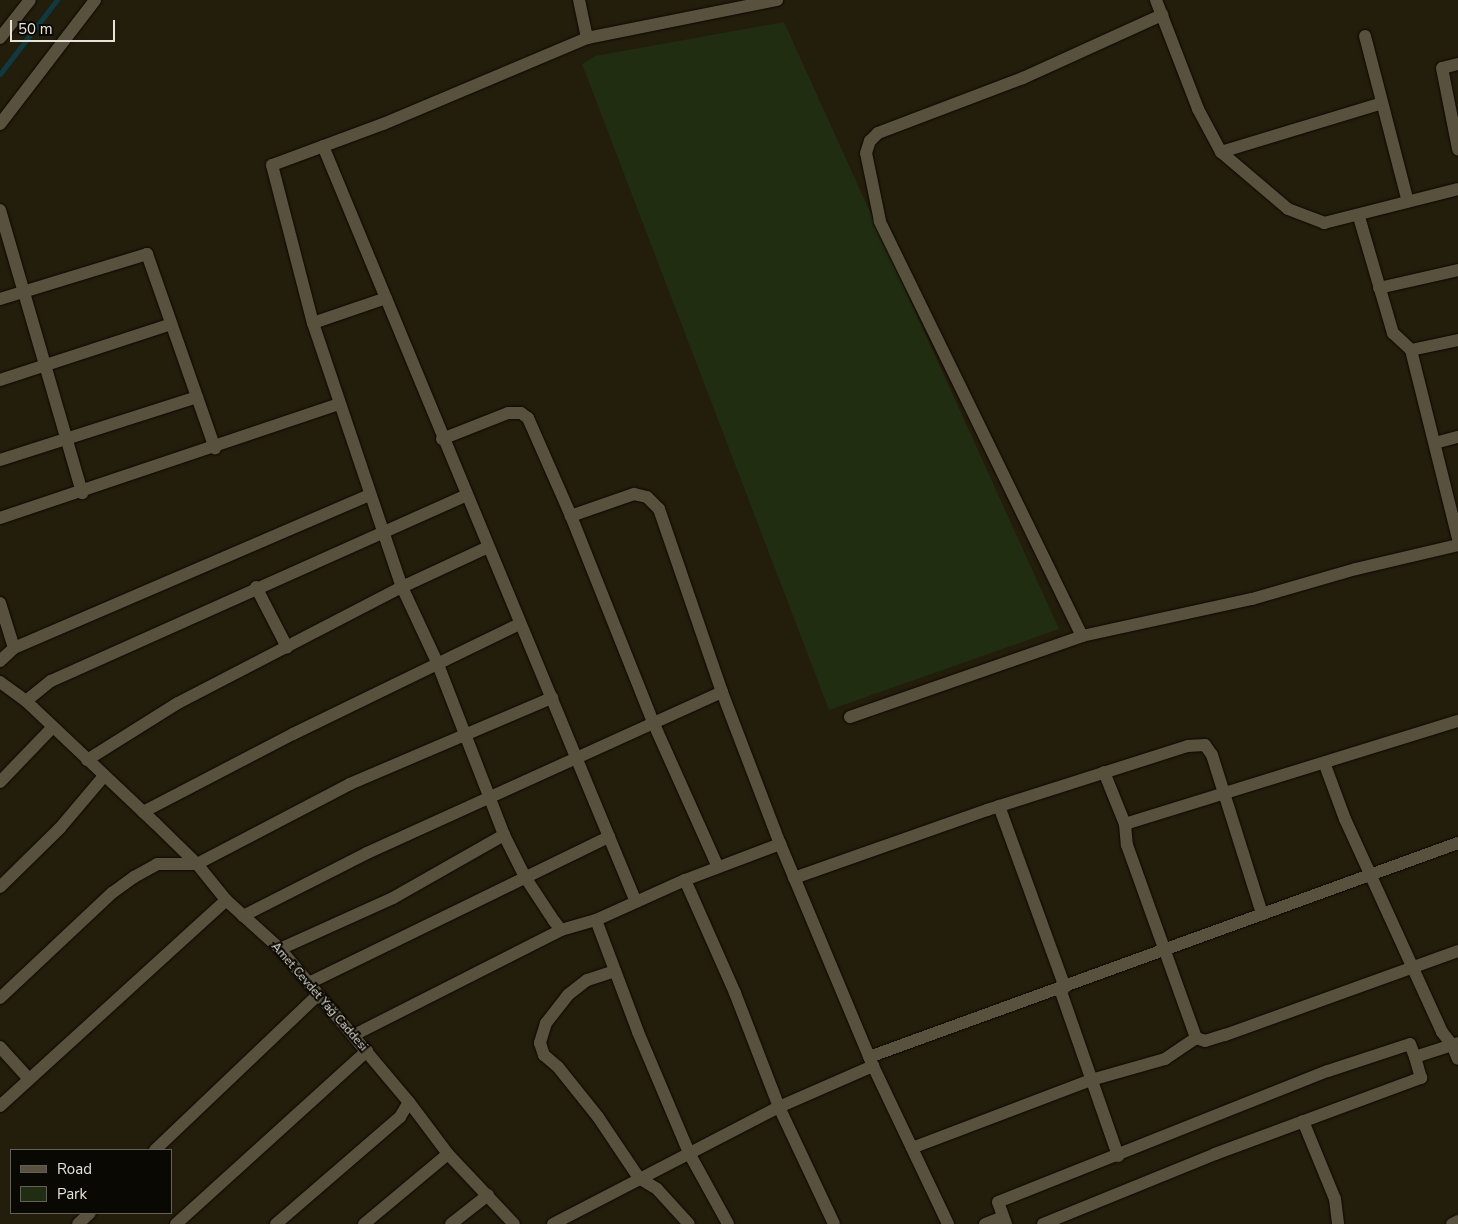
<!DOCTYPE html>
<html>
<head>
<meta charset="utf-8">
<style>
	body { margin:0 }
	#map { position:relative; width:1458px; height:1224px; overflow:hidden; background:#231d0c; font-family:"Nunito Sans",sans-serif }
	div>[style] { position:absolute }
	.green>* { inset:0; background:#202d11 }
	.stream>* { height:4.5px; margin:-2.25px; padding:0 2.25px; transform-origin:2.25px; border-radius:2.25px; background:#0f3a41 }
	.roads { filter:drop-shadow(0 0 1px #0d0700) drop-shadow(0 0 1px #0d0700) }
	.street>* { height:12px; margin:-6px; padding:0 6px; transform-origin:6px; border-radius:6px; background:#58513e }
	.secondary>* { height:12px; margin:-6px; padding:0 6px; transform-origin:6px; border-radius:6px; background:#58513e }
	span { translate:-50% -50%; white-space:nowrap; text-align:center; line-height:1.15; -webkit-text-stroke:4px #0a0803; paint-order:stroke }
	.street-label { font-size:12px; color:#e7e3d8 }
	.legend { position:absolute; left:10px; top:1149px; width:162px; height:65px; box-sizing:border-box; background:#0a0803; border:1px solid #626058; margin:0; padding:6px 9px; list-style:none; font-size:15px; color:#e7e3d8 }
	.legend li { display:flex; align-items:center; gap:10px; height:25px }
	.legend b { width:25px; border:1px solid #626058 }
	.scale { position:absolute; left:10px; top:20px; width:105px; height:22px; box-sizing:border-box; border:2px solid #e7e3d8; border-top:0; padding-left:6px; font-size:15px; line-height:18px; white-space:nowrap; color:#e7e3d8; -webkit-text-stroke:4px #0a0803; paint-order:stroke }
</style>
</head>
<body>
<div id="map">
	<div class="green">
		<div style="clip-path:polygon(784px 22px,1059px 629px,829px 710px,582px 64px,595px 56px)"></div>
	</div>
	<div class="stream">
		<div style="left:0;top:74px;width:93px;rotate:-52.4deg"></div>
	</div>
	<div class="roads">
		<div class="street">
			<div style="left:579px;top:0;width:39px;rotate:78deg"></div>
			<div style="left:587px;top:38px;width:194px;rotate:-11.3deg"></div>
			<div style="left:1156px;top:0;width:117px;rotate:68.9deg"></div>
			<div style="left:1198px;top:109px;width:49px;rotate:61.9deg"></div>
			<div style="left:1221px;top:152px;width:88px;rotate:40.4deg"></div>
			<div style="left:1288px;top:209px;width:39px;rotate:21deg"></div>
			<div style="left:1324px;top:223px;width:138px;rotate:-14.2deg"></div>
			<div style="left:1365px;top:36px;width:171px;rotate:75.5deg"></div>
			<div style="left:587px;top:38px;width:221px;rotate:157.1deg"></div>
			<div style="left:383px;top:124px;width:118px;rotate:159.7deg"></div>
			<div style="left:272px;top:165px;width:163px;rotate:75.5deg"></div>
			<div style="left:313px;top:323px;width:279px;rotate:71.4deg"></div>
			<div style="left:402px;top:587px;width:83px;rotate:65deg"></div>
			<div style="left:437px;top:662px;width:186px;rotate:68.8deg"></div>
			<div style="left:504px;top:835px;width:47px;rotate:63.4deg"></div>
			<div style="left:525px;top:877px;width:53px;rotate:56.6deg"></div>
			<div style="left:554px;top:921px;width:11px;rotate:52deg"></div>
			<div style="left:561px;top:930px;width:36px;rotate:-16deg"></div>
			<div style="left:596px;top:920px;width:98px;rotate:-24.2deg"></div>
			<div style="left:685px;top:880px;width:102px;rotate:-20.8deg"></div>
			<div style="left:1458px;top:64px;width:16px;rotate:166deg"></div>
			<div style="left:1442px;top:68px;width:83px;rotate:78.8deg"></div>
			<div style="left:323px;top:146px;width:818px;rotate:67.51deg"></div>
			<div style="left:1221px;top:152px;width:168px;rotate:-16.9deg"></div>
			<div style="left:0;top:210px;width:295px;rotate:73.8deg"></div>
			<div style="left:1359px;top:217px;width:121px;rotate:73.7deg"></div>
			<div style="left:1393px;top:333px;width:25px;rotate:43deg"></div>
			<div style="left:1411px;top:350px;width:194px;rotate:76deg"></div>
			<div style="left:1379px;top:288px;width:81px;rotate:-12.8deg"></div>
			<div style="left:0;top:299px;width:154px;rotate:-17deg"></div>
			<div style="left:147px;top:254px;width:206px;rotate:70.7deg"></div>
			<div style="left:313px;top:323px;width:77px;rotate:-18.9deg"></div>
			<div style="left:1411px;top:350px;width:48px;rotate:-12deg"></div>
			<div style="left:0;top:380px;width:180px;rotate:-18.1deg"></div>
			<div style="left:442px;top:439px;width:71px;rotate:-21.5deg"></div>
			<div style="left:508px;top:413px;width:13px"></div>
			<div style="left:521px;top:413px;width:9px;rotate:36deg"></div>
			<div style="left:528px;top:418px;width:107px;rotate:66.3deg"></div>
			<div style="left:571px;top:516px;width:222px;rotate:68.3deg"></div>
			<div style="left:653px;top:722px;width:159px;rotate:65.9deg"></div>
			<div style="left:1435px;top:443px;width:24px;rotate:-15deg"></div>
			<div style="left:0;top:460px;width:207px;rotate:-17.7deg"></div>
			<div style="left:0;top:518px;width:358px;rotate:-18.6deg"></div>
			<div style="left:256px;top:587px;width:68px;rotate:62.7deg"></div>
			<div style="left:0;top:603px;width:47px;rotate:72.7deg"></div>
			<div style="left:1082px;top:636px;width:462px;rotate:-116deg"></div>
			<div style="left:880px;top:221px;width:69px;rotate:-101.6deg"></div>
			<div style="left:866px;top:153px;width:13px;rotate:-72deg"></div>
			<div style="left:870px;top:141px;width:11px;rotate:-45deg"></div>
			<div style="left:878px;top:133px;width:155px;rotate:-20.8deg"></div>
			<div style="left:1023px;top:78px;width:153px;rotate:-24.4deg"></div>
			<div style="left:0;top:661px;width:19px;rotate:-43deg"></div>
			<div style="left:14px;top:648px;width:387px;rotate:-23.3deg"></div>
			<div style="left:26px;top:701px;width:32px;rotate:-39deg"></div>
			<div style="left:51px;top:681px;width:455px;rotate:-24.1deg"></div>
			<div style="left:850px;top:717px;width:246px;rotate:-19.2deg"></div>
			<div style="left:1082px;top:636px;width:174px;rotate:-12.3deg"></div>
			<div style="left:1252px;top:599px;width:108px;rotate:-16.1deg"></div>
			<div style="left:1356px;top:569px;width:105px;rotate:-13.2deg"></div>
			<div style="left:87px;top:760px;width:107px;rotate:-32.1deg"></div>
			<div style="left:178px;top:703px;width:252px;rotate:-27.4deg"></div>
			<div style="left:402px;top:587px;width:95px;rotate:-24.9deg"></div>
			<div style="left:1325px;top:765px;width:58px;rotate:69.7deg"></div>
			<div style="left:1345px;top:819px;width:234px;rotate:65.5deg"></div>
			<div style="left:1442px;top:1032px;width:16px;rotate:52deg"></div>
			<div style="left:1452px;top:1045px;width:6px;rotate:-18deg"></div>
			<div style="left:1104px;top:772px;width:56px;rotate:68deg"></div>
			<div style="left:1125px;top:824px;width:21px;rotate:85deg"></div>
			<div style="left:1127px;top:845px;width:205px;rotate:70.3deg"></div>
			<div style="left:1196px;top:1038px;width:9px;rotate:18deg"></div>
			<div style="left:1205px;top:1041px;width:21px;rotate:-17deg"></div>
			<div style="left:1225px;top:1035px;width:248px;rotate:-19.8deg"></div>
			<div style="left:0;top:782px;width:75px;rotate:-46.1deg"></div>
			<div style="left:999px;top:806px;width:193px;rotate:70deg"></div>
			<div style="left:143px;top:812px;width:169px;rotate:-27.5deg"></div>
			<div style="left:293px;top:734px;width:252px;rotate:-25.9deg"></div>
			<div style="left:1125px;top:824px;width:349px;rotate:-17.2deg"></div>
			<div style="left:794px;top:878px;width:205px;rotate:-19.4deg"></div>
			<div style="left:987px;top:810px;width:211px;rotate:-17.7deg"></div>
			<div style="left:1188px;top:746px;width:17px;rotate:-3deg"></div>
			<div style="left:1205px;top:745px;width:12px;rotate:55deg"></div>
			<div style="left:1212px;top:755px;width:167px;rotate:72.5deg"></div>
			<div style="left:685px;top:880px;width:124px;rotate:66.1deg"></div>
			<div style="left:735px;top:993px;width:122px;rotate:68.9deg"></div>
			<div style="left:779px;top:1107px;width:129px;rotate:64.8deg"></div>
			<div style="left:0;top:887px;width:84px;rotate:-44.5deg"></div>
			<div style="left:60px;top:828px;width:68px;rotate:-49.8deg"></div>
			<div style="left:243px;top:916px;width:139px;rotate:-26.9deg"></div>
			<div style="left:367px;top:853px;width:390px;rotate:-24.4deg"></div>
			<div style="left:596px;top:920px;width:120px;rotate:69.4deg"></div>
			<div style="left:638px;top:1032px;width:131px;rotate:67.1deg"></div>
			<div style="left:689px;top:1153px;width:81px;rotate:61.2deg"></div>
			<div style="left:280px;top:949px;width:124px;rotate:-24.3deg"></div>
			<div style="left:393px;top:898px;width:128px;rotate:-29.6deg"></div>
			<div style="left:615px;top:971px;width:29px;rotate:162deg"></div>
			<div style="left:587px;top:980px;width:24px;rotate:142deg"></div>
			<div style="left:568px;top:995px;width:36px;rotate:128deg"></div>
			<div style="left:546px;top:1023px;width:21px;rotate:107deg"></div>
			<div style="left:540px;top:1043px;width:13px;rotate:72deg"></div>
			<div style="left:544px;top:1055px;width:18px;rotate:41deg"></div>
			<div style="left:558px;top:1067px;width:64px;rotate:51.3deg"></div>
			<div style="left:598px;top:1117px;width:73px;rotate:56.1deg"></div>
			<div style="left:639px;top:1178px;width:21px;rotate:31deg"></div>
			<div style="left:657px;top:1189px;width:47px;rotate:47.6deg"></div>
			<div style="left:309px;top:983px;width:334px;rotate:-26deg"></div>
			<div style="left:1060px;top:989px;width:177px;rotate:70.8deg"></div>
			<div style="left:0;top:998px;width:154px;rotate:-43.2deg"></div>
			<div style="left:112px;top:893px;width:27px;rotate:-36deg"></div>
			<div style="left:134px;top:877px;width:26px;rotate:-29deg"></div>
			<div style="left:157px;top:864px;width:40px"></div>
			<div style="left:197px;top:864px;width:173px;rotate:-27.6deg"></div>
			<div style="left:350px;top:784px;width:220px;rotate:-23.1deg"></div>
			<div style="left:354px;top:1035px;width:232px;rotate:-26.9deg"></div>
			<div style="left:0;top:1047px;width:43px;rotate:47.8deg"></div>
			<div style="left:869px;top:1057px;width:627px;rotate:-19.97deg"></div>
			<div style="left:873px;top:1066px;width:175px;rotate:64.6deg"></div>
			<div style="left:0;top:1106px;width:306px;rotate:-42.3deg"></div>
			<div style="left:1303px;top:1121px;width:84px;rotate:67.7deg"></div>
			<div style="left:1335px;top:1199px;width:25px;rotate:83deg"></div>
			<div style="left:912px;top:1148px;width:191px;rotate:-20.8deg"></div>
			<div style="left:1091px;top:1080px;width:77px;rotate:-15.8deg"></div>
			<div style="left:1165px;top:1059px;width:37px;rotate:-34deg"></div>
			<div style="left:155px;top:1150px;width:225px;rotate:-43.6deg"></div>
			<div style="left:78px;top:1224px;width:16px;rotate:-43deg"></div>
			<div style="left:176px;top:1224px;width:258px;rotate:-42.2deg"></div>
			<div style="left:276px;top:1224px;width:164px;rotate:-40.8deg"></div>
			<div style="left:400px;top:1117px;width:17px;rotate:-59deg"></div>
			<div style="left:364px;top:1224px;width:109px;rotate:-39.8deg"></div>
			<div style="left:451px;top:1224px;width:47px;rotate:-38.1deg"></div>
			<div style="left:553px;top:1224px;width:254px;rotate:-27.4deg"></div>
			<div style="left:779px;top:1107px;width:103px;rotate:-23.6deg"></div>
			<div style="left:873px;top:1066px;width:241px;rotate:-112.7deg"></div>
			<div style="left:780px;top:844px;width:163px;rotate:-110.9deg"></div>
			<div style="left:722px;top:692px;width:194px;rotate:-109deg"></div>
			<div style="left:659px;top:509px;width:17px;rotate:-135deg"></div>
			<div style="left:647px;top:497px;width:13px;rotate:-167deg"></div>
			<div style="left:634px;top:494px;width:67px;rotate:160.8deg"></div>
			<div style="left:985px;top:1224px;width:19px;rotate:-21deg"></div>
			<div style="left:1006px;top:1224px;width:23px;rotate:-110deg"></div>
			<div style="left:998px;top:1202px;width:355px;rotate:-21.7deg"></div>
			<div style="left:1328px;top:1071px;width:86px;rotate:-18.2deg"></div>
			<div style="left:1410px;top:1044px;width:14px;rotate:69deg"></div>
			<div style="left:1043px;top:1224px;width:186px;rotate:-22.1deg"></div>
			<div style="left:1215px;top:1154px;width:220px;rotate:-20.3deg"></div>
			<div style="left:1421px;top:1078px;width:22px;rotate:-106deg"></div>
			<div style="left:1415px;top:1057px;width:39px;rotate:-18deg"></div>
			<div style="left:1452px;top:1045px;width:15px;rotate:67deg"></div>
			<div style="left:1452px;top:1224px;width:7px;rotate:-27deg"></div>
		</div>
		<div class="secondary">
			<div style="left:0;top:38px;width:48px;rotate:-51.7deg"></div>
			<div style="left:0;top:124px;width:156px;rotate:-52.5deg"></div>
			<div style="left:0;top:682px;width:32px;rotate:36deg"></div>
			<div style="left:26px;top:701px;width:178px;rotate:43.4deg"></div>
			<div style="left:155px;top:823px;width:59px;rotate:44.3deg"></div>
			<div style="left:197px;top:864px;width:46px;rotate:51.1deg"></div>
			<div style="left:226px;top:900px;width:73px;rotate:42.2deg"></div>
			<div style="left:280px;top:949px;width:200px;rotate:49.9deg"></div>
			<div style="left:409px;top:1102px;width:65px;rotate:53.1deg"></div>
			<div style="left:448px;top:1154px;width:96px;rotate:46.7deg"></div>
		</div>
	</div>
	<div class="street-label">
		<span style="left:319px;top:997px;rotate:49deg">Amet Cevdet Yağ Caddesi</span>
	</div>
	<ul class="legend">
	<li><b style="height:6px;background:#58513e"></b>Road</li>
	<li><b style="height:14px;background:#202d11"></b>Park</li>
	</ul>
	<div class="scale">50 m</div>
</div>
</body>
</html>
